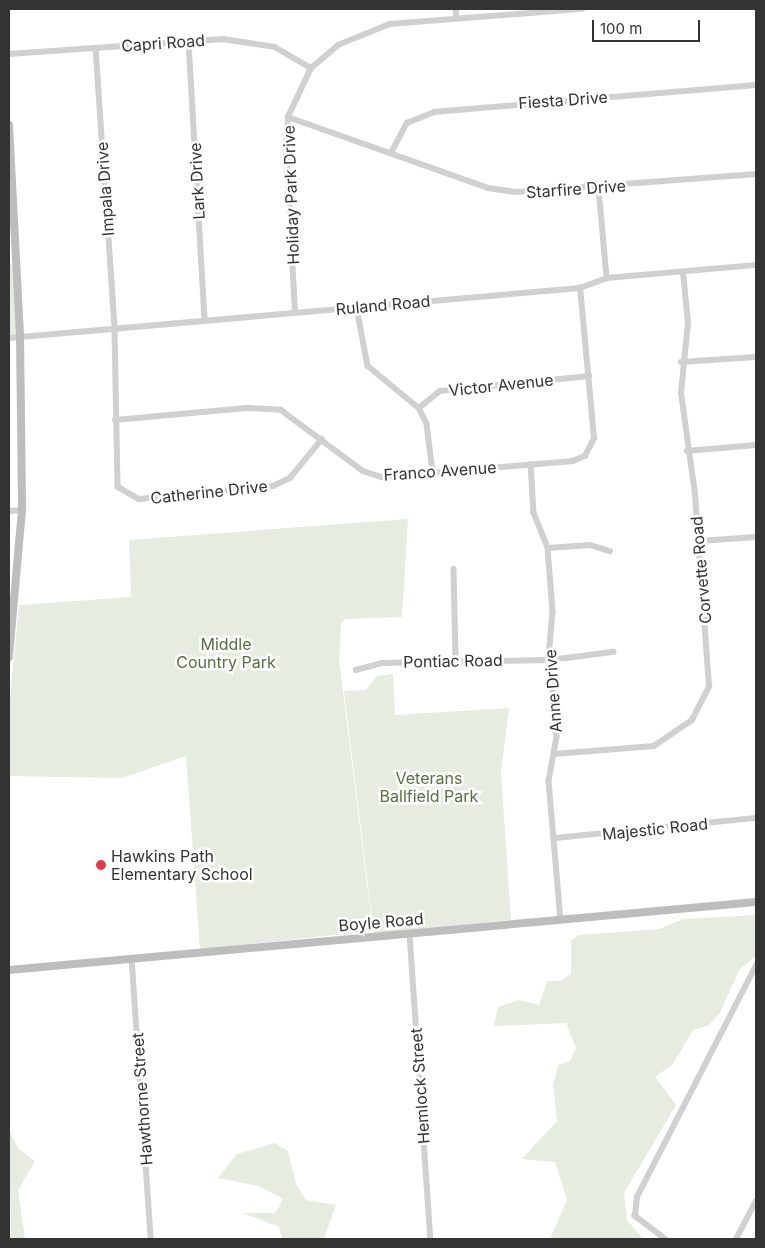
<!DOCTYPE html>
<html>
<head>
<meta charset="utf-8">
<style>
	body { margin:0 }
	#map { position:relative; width:765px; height:1248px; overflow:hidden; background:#fff; font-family:Inter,sans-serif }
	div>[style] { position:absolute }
	.green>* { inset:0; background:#e6ecdf }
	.street>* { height:5.5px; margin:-2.75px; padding:0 2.75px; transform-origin:2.75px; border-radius:2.75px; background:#d0d0d0 }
	.secondary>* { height:8px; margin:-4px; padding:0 4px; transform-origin:4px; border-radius:4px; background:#bdbdbd }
	.dots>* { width:14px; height:14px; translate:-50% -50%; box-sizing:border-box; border:2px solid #fff; border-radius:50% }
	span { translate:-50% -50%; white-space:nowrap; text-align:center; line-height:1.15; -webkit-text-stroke:5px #fff; paint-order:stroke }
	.street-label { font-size:16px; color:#333 }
	.park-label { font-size:16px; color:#56703f }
	.poi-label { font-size:16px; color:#333 }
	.left { translate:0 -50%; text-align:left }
	.frame { position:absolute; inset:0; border:10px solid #333; pointer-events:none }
	.scale { position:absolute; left:592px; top:20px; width:108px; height:22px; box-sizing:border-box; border:2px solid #333; border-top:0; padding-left:6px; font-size:15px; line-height:18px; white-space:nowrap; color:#333; -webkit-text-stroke:4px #fff; paint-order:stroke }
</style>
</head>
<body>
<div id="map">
	<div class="green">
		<div style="clip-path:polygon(9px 264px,16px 264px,20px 337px,9px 338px)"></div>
		<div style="clip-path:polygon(408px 519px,402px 617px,345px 619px,341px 624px,339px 660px,373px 931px,200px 949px,186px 756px,122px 778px,9px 776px,9px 709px,19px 605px,131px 597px,129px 540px)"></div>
		<div style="clip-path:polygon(393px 674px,395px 715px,509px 708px,501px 773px,511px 920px,374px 934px,344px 691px,366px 690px,377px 676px)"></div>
		<div style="clip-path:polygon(756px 915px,756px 956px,739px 970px,720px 1013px,709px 1025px,693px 1030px,673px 1064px,655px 1077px,676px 1105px,624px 1193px,627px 1220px,643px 1239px,550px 1239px,567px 1200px,555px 1162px,522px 1159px,557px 1121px,553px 1085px,558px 1065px,570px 1061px,576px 1048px,566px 1023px,494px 1026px,498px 1007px,519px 1000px,539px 1005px,547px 981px,560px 981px,571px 974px,571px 941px,578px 935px,660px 929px,683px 919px)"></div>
		<div style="clip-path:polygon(9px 1130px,18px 1148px,35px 1161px,18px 1190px,25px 1239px,11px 1239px)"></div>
		<div style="clip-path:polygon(275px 1143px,288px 1151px,296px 1184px,306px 1200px,336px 1205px,324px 1239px,282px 1239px,279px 1227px,243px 1213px,275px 1213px,283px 1199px,259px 1186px,218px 1178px,237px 1154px)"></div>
	</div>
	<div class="street">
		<div style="left:456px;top:9px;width:9px;rotate:84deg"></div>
		<div style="left:189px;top:42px;width:278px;rotate:86.7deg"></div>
		<div style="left:96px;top:48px;width:282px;rotate:86.1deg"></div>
		<div style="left:115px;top:329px;width:158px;rotate:88.9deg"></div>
		<div style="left:118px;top:487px;width:24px;rotate:30deg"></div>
		<div style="left:139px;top:499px;width:135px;rotate:-5.5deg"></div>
		<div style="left:273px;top:486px;width:19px;rotate:-25deg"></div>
		<div style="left:290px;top:478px;width:50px;rotate:-50.6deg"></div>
		<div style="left:9px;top:54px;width:215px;rotate:-4deg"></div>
		<div style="left:223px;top:39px;width:53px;rotate:8.7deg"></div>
		<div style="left:275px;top:47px;width:42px;rotate:30.3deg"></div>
		<div style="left:288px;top:117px;width:212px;rotate:19.5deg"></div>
		<div style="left:488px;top:188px;width:29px;rotate:8deg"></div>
		<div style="left:517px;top:192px;width:240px;rotate:-4.3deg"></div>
		<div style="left:391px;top:153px;width:34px;rotate:-62deg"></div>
		<div style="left:407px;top:123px;width:29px;rotate:-22deg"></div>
		<div style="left:434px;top:112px;width:323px;rotate:-4.8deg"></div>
		<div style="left:599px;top:188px;width:90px;rotate:84.9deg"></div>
		<div style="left:357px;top:308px;width:59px;rotate:79.3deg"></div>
		<div style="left:368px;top:366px;width:66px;rotate:39.5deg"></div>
		<div style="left:419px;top:408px;width:18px;rotate:63deg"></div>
		<div style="left:427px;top:424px;width:48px;rotate:82.9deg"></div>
		<div style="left:295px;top:312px;width:165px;rotate:-93.1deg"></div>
		<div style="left:286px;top:147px;width:30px;rotate:-86deg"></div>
		<div style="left:288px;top:117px;width:54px;rotate:-64.9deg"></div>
		<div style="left:311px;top:68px;width:35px;rotate:-40deg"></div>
		<div style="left:338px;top:45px;width:56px;rotate:-22deg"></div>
		<div style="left:390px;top:24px;width:193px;rotate:-4.5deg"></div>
		<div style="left:9px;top:338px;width:573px;rotate:-5deg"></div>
		<div style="left:580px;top:288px;width:29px;rotate:-20deg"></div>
		<div style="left:607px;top:278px;width:150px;rotate:-5deg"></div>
		<div style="left:681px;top:362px;width:75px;rotate:-3.8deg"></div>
		<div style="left:419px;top:408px;width:27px;rotate:-39deg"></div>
		<div style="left:440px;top:391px;width:150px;rotate:-5.7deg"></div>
		<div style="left:115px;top:420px;width:134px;rotate:-5.2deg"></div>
		<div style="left:248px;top:408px;width:33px;rotate:3deg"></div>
		<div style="left:281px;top:410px;width:102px;rotate:36.6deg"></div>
		<div style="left:363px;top:471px;width:20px;rotate:18deg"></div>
		<div style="left:382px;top:477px;width:192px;rotate:-4.8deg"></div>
		<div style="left:573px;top:461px;width:13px;rotate:-23deg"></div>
		<div style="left:585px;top:456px;width:20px;rotate:-63deg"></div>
		<div style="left:594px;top:438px;width:151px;rotate:-95.3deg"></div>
		<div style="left:687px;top:451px;width:69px;rotate:-5deg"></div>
		<div style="left:531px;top:464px;width:49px;rotate:86.5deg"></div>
		<div style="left:534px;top:513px;width:38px;rotate:68deg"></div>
		<div style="left:548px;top:548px;width:64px;rotate:85.5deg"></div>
		<div style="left:553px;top:612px;width:35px;rotate:95deg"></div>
		<div style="left:550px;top:647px;width:90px;rotate:85.6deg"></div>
		<div style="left:557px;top:737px;width:45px;rotate:100.3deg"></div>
		<div style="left:549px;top:781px;width:140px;rotate:85.1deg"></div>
		<div style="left:9px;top:511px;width:13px;rotate:-4deg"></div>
		<div style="left:699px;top:541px;width:57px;rotate:-4deg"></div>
		<div style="left:548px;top:548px;width:42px;rotate:-4.1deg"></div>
		<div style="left:590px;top:545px;width:21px;rotate:17deg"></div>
		<div style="left:454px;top:569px;width:91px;rotate:88.7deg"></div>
		<div style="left:356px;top:670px;width:27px;rotate:-15deg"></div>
		<div style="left:382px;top:663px;width:169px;rotate:-1deg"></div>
		<div style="left:551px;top:660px;width:63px;rotate:-7.4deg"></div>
		<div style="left:554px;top:754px;width:100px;rotate:-4.6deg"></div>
		<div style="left:654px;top:746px;width:46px;rotate:-34.4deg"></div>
		<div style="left:692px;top:720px;width:38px;rotate:-63deg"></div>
		<div style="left:709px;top:686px;width:193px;rotate:-94.2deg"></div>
		<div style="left:695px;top:494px;width:102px;rotate:-97.9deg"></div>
		<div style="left:681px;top:393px;width:70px;rotate:-84.3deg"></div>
		<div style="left:688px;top:323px;width:51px;rotate:-95.6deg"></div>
		<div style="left:555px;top:838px;width:202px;rotate:-5.7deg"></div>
		<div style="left:410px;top:934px;width:306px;rotate:86.1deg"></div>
		<div style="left:132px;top:958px;width:282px;rotate:86.1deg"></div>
		<div style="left:665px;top:1239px;width:38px;rotate:-143deg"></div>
		<div style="left:635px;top:1216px;width:19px;rotate:-84deg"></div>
		<div style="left:637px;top:1197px;width:261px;rotate:-62.8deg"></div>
		<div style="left:736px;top:1239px;width:43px;rotate:-62.2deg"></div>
	</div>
	<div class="secondary">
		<div style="left:9px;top:125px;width:212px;rotate:87deg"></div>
		<div style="left:20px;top:337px;width:173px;rotate:89.3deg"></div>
		<div style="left:22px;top:510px;width:148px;rotate:95.1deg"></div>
		<div style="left:9px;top:970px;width:750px;rotate:-5.2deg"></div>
	</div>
	<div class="dots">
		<div style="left:101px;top:865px;background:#e63946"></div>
	</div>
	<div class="street-label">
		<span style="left:163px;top:43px;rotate:-4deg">Capri Road</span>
		<span style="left:563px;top:100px;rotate:-4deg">Fiesta Drive</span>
		<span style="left:197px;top:181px;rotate:-93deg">Lark Drive</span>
		<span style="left:105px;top:189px;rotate:-94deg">Impala Drive</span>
		<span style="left:576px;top:189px;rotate:-4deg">Starfire Drive</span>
		<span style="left:291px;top:195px;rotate:-92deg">Holiday Park Drive</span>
		<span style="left:383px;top:305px;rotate:-5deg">Ruland Road</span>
		<span style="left:501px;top:385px;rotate:-6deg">Victor Avenue</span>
		<span style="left:440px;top:471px;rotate:-4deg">Franco Avenue</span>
		<span style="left:209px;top:492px;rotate:-6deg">Catherine Drive</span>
		<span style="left:701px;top:570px;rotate:-95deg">Corvette Road</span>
		<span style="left:453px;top:661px;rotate:-1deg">Pontiac Road</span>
		<span style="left:553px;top:691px;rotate:-94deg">Anne Drive</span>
		<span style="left:655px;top:829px;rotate:-6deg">Majestic Road</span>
		<span style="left:381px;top:922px;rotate:-5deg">Boyle Road</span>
		<span style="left:420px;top:1086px;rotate:-94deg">Hemlock Street</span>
		<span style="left:142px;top:1099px;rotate:-94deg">Hawthorne Street</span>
	</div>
	<div class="park-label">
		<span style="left:226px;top:653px">Middle<br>Country Park</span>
		<span style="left:429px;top:787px">Veterans<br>Ballfield Park</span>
	</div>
	<div class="poi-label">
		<span class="left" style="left:111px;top:865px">Hawkins Path<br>Elementary School</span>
	</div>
	<div class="frame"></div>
	<div class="scale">100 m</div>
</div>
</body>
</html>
